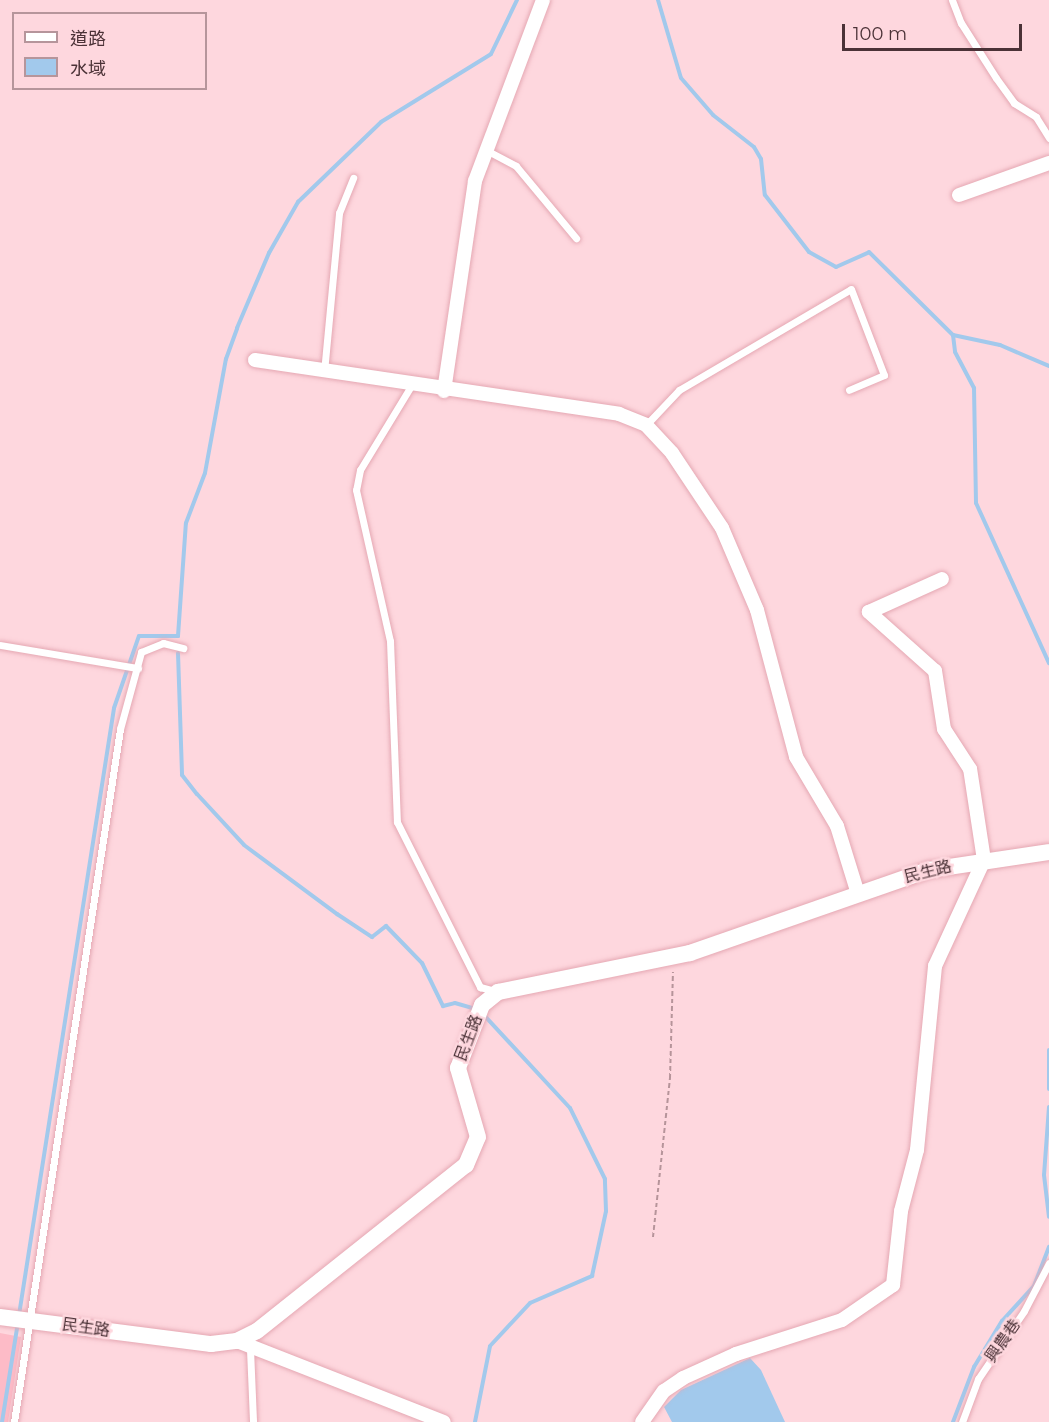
<!DOCTYPE html>
<html>
<head>
<meta charset="utf-8">
<style>
	body { margin:0 }
	#map { position:relative; width:1049px; height:1422px; overflow:hidden; background:#fed7de; font-family:Montserrat,"Noto Sans TC",sans-serif }
	div>[style] { position:absolute }
	.green>* { inset:0; background:#fdbbc7 }
	.water>* { inset:0; background:#a2c9ec }
	.stream>* { height:4px; margin:-2px; padding:0 2px; transform-origin:2px; border-radius:2px; background:#a2c9ec }
	.path>* { height:2px; margin-top:-1px; transform-origin:0; background:repeating-linear-gradient(90deg,#b6949a 0 4.5px,transparent 0 7.5px) }
	.roads { filter:drop-shadow(0 0 2px #e5a8b3) drop-shadow(0 0 2px #e5a8b3) }
	.service>* { height:7px; margin:-3.5px; padding:0 3.5px; transform-origin:3.5px; border-radius:3.5px; background:#fff }
	.minor>* { height:14px; margin:-7px; padding:0 7px; transform-origin:7px; border-radius:7px; background:#fff }
	.tertiary>* { height:16px; margin:-8px; padding:0 8px; transform-origin:8px; border-radius:8px; background:#fff }
	span { translate:-50% -50%; white-space:nowrap; text-align:center; line-height:1.15; -webkit-text-stroke:5px #fed7de; paint-order:stroke }
	.street-label { font-size:16px; color:#4b3237 }
	.legend { position:absolute; left:12px; top:12px; width:195px; height:78px; box-sizing:border-box; background:#fed7de; border:2px solid #b6959b; margin:0; padding:8px 10px; list-style:none; font-size:18px; color:#4b3237 }
	.legend li { display:flex; align-items:center; gap:12px; height:30px }
	.legend b { width:30px; border:2px solid #b6959b }
	.scale { position:absolute; left:842px; top:24px; width:180px; height:27px; box-sizing:border-box; border:3px solid #4b3237; border-top:0; padding-left:8px; font-size:18px; line-height:21px; white-space:nowrap; color:#4b3237; -webkit-text-stroke:4px #fed7de; paint-order:stroke }
</style>
</head>
<body>
<div id="map">
	<div class="green">
		<div style="clip-path:polygon(0 1333px,21px 1337px,8px 1422px,0 1422px)"></div>
	</div>
	<div class="water">
		<div style="clip-path:polygon(750px 1358px,761px 1370px,785px 1422px,672px 1422px,664px 1407px,681px 1390px)"></div>
	</div>
	<div class="stream">
		<div style="left:658px;top:0;width:81px;rotate:73.6deg"></div>
		<div style="left:681px;top:78px;width:49px;rotate:49.1deg"></div>
		<div style="left:713px;top:115px;width:52px;rotate:38deg"></div>
		<div style="left:754px;top:147px;width:14px;rotate:60deg"></div>
		<div style="left:761px;top:159px;width:36px;rotate:84deg"></div>
		<div style="left:765px;top:195px;width:72px;rotate:52.3deg"></div>
		<div style="left:809px;top:252px;width:31px;rotate:29deg"></div>
		<div style="left:836px;top:267px;width:36px;rotate:-24deg"></div>
		<div style="left:869px;top:252px;width:118px;rotate:44.7deg"></div>
		<div style="left:953px;top:335px;width:17px;rotate:83deg"></div>
		<div style="left:955px;top:352px;width:41px;rotate:62.2deg"></div>
		<div style="left:974px;top:388px;width:115px;rotate:89deg"></div>
		<div style="left:976px;top:503px;width:176px;rotate:65.5deg"></div>
		<div style="left:953px;top:335px;width:48px;rotate:12deg"></div>
		<div style="left:1000px;top:345px;width:53px;rotate:23.2deg"></div>
		<div style="left:178px;top:653px;width:122px;rotate:88.1deg"></div>
		<div style="left:182px;top:775px;width:24px;rotate:52deg"></div>
		<div style="left:197px;top:794px;width:69px;rotate:47.3deg"></div>
		<div style="left:244px;top:845px;width:116px;rotate:36.6deg"></div>
		<div style="left:337px;top:914px;width:42px;rotate:33.3deg"></div>
		<div style="left:372px;top:937px;width:18px;rotate:-38deg"></div>
		<div style="left:386px;top:926px;width:52px;rotate:45.8deg"></div>
		<div style="left:422px;top:963px;width:48px;rotate:64deg"></div>
		<div style="left:443px;top:1006px;width:12px;rotate:-14deg"></div>
		<div style="left:455px;top:1003px;width:22px;rotate:16deg"></div>
		<div style="left:1049px;top:1050px;width:39px;rotate:90deg"></div>
		<div style="left:1049px;top:1107px;width:68px;rotate:94.2deg"></div>
		<div style="left:1044px;top:1175px;width:42px;rotate:83.2deg"></div>
		<div style="left:19px;top:1315px;width:614px;rotate:-81.1deg"></div>
		<div style="left:114px;top:708px;width:76px;rotate:-70.9deg"></div>
		<div style="left:139px;top:636px;width:39px"></div>
		<div style="left:178px;top:636px;width:113px;rotate:-86deg"></div>
		<div style="left:186px;top:523px;width:53px;rotate:-69.2deg"></div>
		<div style="left:205px;top:473px;width:116px;rotate:-79.6deg"></div>
		<div style="left:226px;top:359px;width:33px;rotate:-70deg"></div>
		<div style="left:237px;top:328px;width:82px;rotate:-66.9deg"></div>
		<div style="left:269px;top:253px;width:59px;rotate:-60.4deg"></div>
		<div style="left:298px;top:202px;width:115px;rotate:-43.9deg"></div>
		<div style="left:381px;top:122px;width:129px;rotate:-31.7deg"></div>
		<div style="left:491px;top:54px;width:60px;rotate:-64.3deg"></div>
		<div style="left:2px;top:1422px;width:101px;rotate:-80.9deg"></div>
		<div style="left:475px;top:1422px;width:77px;rotate:-78.8deg"></div>
		<div style="left:490px;top:1346px;width:59px;rotate:-47.1deg"></div>
		<div style="left:530px;top:1303px;width:68px;rotate:-23.5deg"></div>
		<div style="left:592px;top:1276px;width:66px;rotate:-77.8deg"></div>
		<div style="left:606px;top:1211px;width:32px;rotate:-92deg"></div>
		<div style="left:605px;top:1179px;width:79px;rotate:-116.2deg"></div>
		<div style="left:570px;top:1108px;width:129px;rotate:-132.8deg"></div>
		<div style="left:953px;top:1422px;width:59px;rotate:-69.1deg"></div>
		<div style="left:974px;top:1367px;width:54px;rotate:-58.7deg"></div>
		<div style="left:1002px;top:1321px;width:47px;rotate:-47.6deg"></div>
		<div style="left:1034px;top:1286px;width:42px;rotate:-69deg"></div>
	</div>
	<div class="path">
		<div style="left:653px;top:1237px;width:160px;rotate:-83.9deg"></div>
		<div style="left:670px;top:1078px;width:106px;rotate:-88.4deg"></div>
	</div>
	<div class="roads">
		<div class="service">
			<div style="left:952px;top:0;width:25px;rotate:69deg"></div>
			<div style="left:961px;top:23px;width:65px;rotate:57.5deg"></div>
			<div style="left:996px;top:78px;width:31px;rotate:54deg"></div>
			<div style="left:1014px;top:103px;width:26px;rotate:32deg"></div>
			<div style="left:1036px;top:117px;width:25px;rotate:58deg"></div>
			<div style="left:486px;top:150px;width:34px;rotate:28deg"></div>
			<div style="left:516px;top:166px;width:94px;rotate:50.2deg"></div>
			<div style="left:324px;top:372px;width:160px;rotate:-84.6deg"></div>
			<div style="left:339px;top:213px;width:38px;rotate:-68deg"></div>
			<div style="left:411px;top:386px;width:98px;rotate:121.3deg"></div>
			<div style="left:360px;top:470px;width:20px;rotate:101deg"></div>
			<div style="left:356px;top:490px;width:155px;rotate:77.3deg"></div>
			<div style="left:390px;top:641px;width:181px;rotate:87.8deg"></div>
			<div style="left:397px;top:822px;width:185px;rotate:63.3deg"></div>
			<div style="left:480px;top:987px;width:16px;rotate:15deg"></div>
			<div style="left:646px;top:425px;width:48px;rotate:-46.7deg"></div>
			<div style="left:679px;top:390px;width:199px;rotate:-30.4deg"></div>
			<div style="left:851px;top:289px;width:92px;rotate:69deg"></div>
			<div style="left:884px;top:375px;width:38px;rotate:157deg"></div>
			<div style="left:0;top:645px;width:140px;rotate:9.5deg"></div>
			<div style="left:250px;top:1349px;width:73px;rotate:87.6deg"></div>
			<div style="left:14px;top:1422px;width:701px;rotate:-81.3deg"></div>
			<div style="left:120px;top:729px;width:80px;rotate:-74.7deg"></div>
			<div style="left:141px;top:652px;width:24px;rotate:-22deg"></div>
			<div style="left:163px;top:643px;width:21px;rotate:14deg"></div>
			<div style="left:962px;top:1422px;width:46px;rotate:-69.6deg"></div>
			<div style="left:978px;top:1379px;width:82px;rotate:-55.9deg"></div>
			<div style="left:1024px;top:1311px;width:54px;rotate:-62.5deg"></div>
		</div>
		<div class="minor">
			<div style="left:959px;top:195px;width:96px;rotate:-19.6deg"></div>
			<div style="left:255px;top:360px;width:368px;rotate:8.4deg"></div>
			<div style="left:619px;top:414px;width:29px;rotate:22deg"></div>
			<div style="left:646px;top:425px;width:38px;rotate:47deg"></div>
			<div style="left:672px;top:453px;width:90px;rotate:56.3deg"></div>
			<div style="left:722px;top:528px;width:89px;rotate:66.9deg"></div>
			<div style="left:757px;top:610px;width:152px;rotate:75.1deg"></div>
			<div style="left:796px;top:757px;width:80px;rotate:59.3deg"></div>
			<div style="left:837px;top:826px;width:71px;rotate:72.8deg"></div>
			<div style="left:444px;top:391px;width:212px;rotate:-81.6deg"></div>
			<div style="left:475px;top:181px;width:193px;rotate:-69.4deg"></div>
			<div style="left:237px;top:1341px;width:222px;rotate:21.4deg"></div>
			<div style="left:642px;top:1422px;width:38px;rotate:-55deg"></div>
			<div style="left:664px;top:1391px;width:23px;rotate:-34deg"></div>
			<div style="left:683px;top:1378px;width:58px;rotate:-24.4deg"></div>
			<div style="left:736px;top:1354px;width:111px;rotate:-17.8deg"></div>
			<div style="left:842px;top:1320px;width:62px;rotate:-34.5deg"></div>
			<div style="left:893px;top:1285px;width:74px;rotate:-83.8deg"></div>
			<div style="left:901px;top:1211px;width:63px;rotate:-75.3deg"></div>
			<div style="left:917px;top:1150px;width:185px;rotate:-84.4deg"></div>
			<div style="left:935px;top:966px;width:117px;rotate:-65.2deg"></div>
			<div style="left:984px;top:860px;width:92px;rotate:-98.7deg"></div>
			<div style="left:970px;top:769px;width:48px;rotate:-123deg"></div>
			<div style="left:944px;top:729px;width:59px;rotate:-98.8deg"></div>
			<div style="left:935px;top:671px;width:89px;rotate:-138.2deg"></div>
			<div style="left:869px;top:612px;width:80px;rotate:-24.3deg"></div>
		</div>
		<div class="tertiary">
			<div style="left:0;top:1317px;width:213px;rotate:7.3deg"></div>
			<div style="left:211px;top:1344px;width:26px;rotate:-7deg"></div>
			<div style="left:237px;top:1341px;width:22px;rotate:-27deg"></div>
			<div style="left:257px;top:1331px;width:267px;rotate:-38.5deg"></div>
			<div style="left:466px;top:1165px;width:30px;rotate:-67deg"></div>
			<div style="left:478px;top:1137px;width:72px;rotate:-106.2deg"></div>
			<div style="left:458px;top:1068px;width:67px;rotate:-69.1deg"></div>
			<div style="left:482px;top:1005px;width:21px;rotate:-39deg"></div>
			<div style="left:498px;top:992px;width:196px;rotate:-11.5deg"></div>
			<div style="left:690px;top:953px;width:253px;rotate:-19.2deg"></div>
			<div style="left:929px;top:870px;width:121px;rotate:-8.5deg"></div>
		</div>
	</div>
	<div class="street-label">
		<span style="left:928px;top:872px;rotate:-14deg">民生路</span>
		<span style="left:469px;top:1038px;rotate:-69deg">民生路</span>
		<span style="left:86px;top:1328px;rotate:8deg">民生路</span>
		<span style="left:1003px;top:1341px;rotate:-55deg">興農巷</span>
	</div>
	<ul class="legend">
	<li><b style="height:8px;background:#fff"></b>道路</li>
	<li><b style="height:16px;background:#a2c9ec"></b>水域</li>
	</ul>
	<div class="scale">100 m</div>
</div>
</body>
</html>
